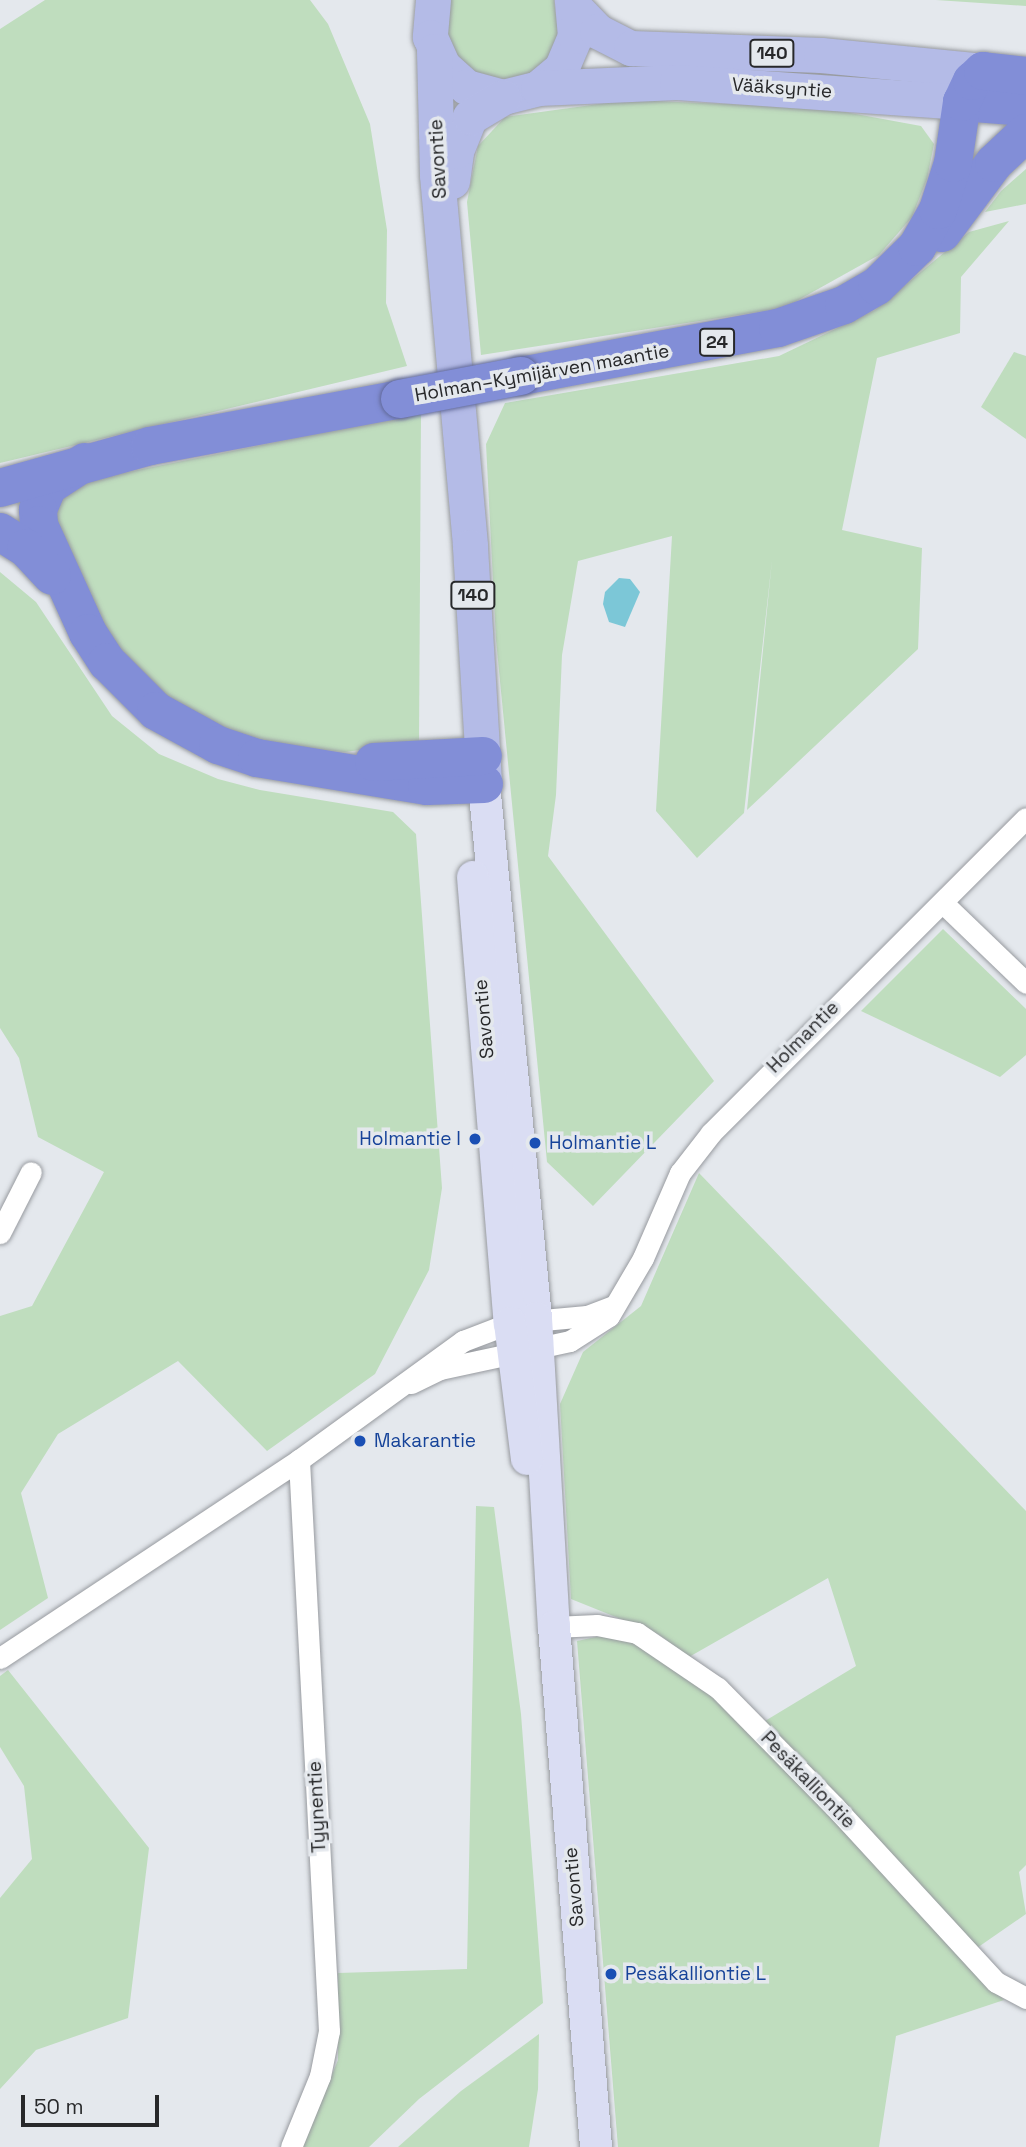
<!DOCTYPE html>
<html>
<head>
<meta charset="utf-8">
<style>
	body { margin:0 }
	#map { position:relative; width:1026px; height:2147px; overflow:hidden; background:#e4e8ed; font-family:"Space Grotesk",sans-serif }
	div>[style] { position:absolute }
	.green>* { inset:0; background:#bfddbe }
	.water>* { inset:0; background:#7cc7d7 }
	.roads { filter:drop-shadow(0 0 2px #979a9f) drop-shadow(0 0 2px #979a9f) }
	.street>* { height:21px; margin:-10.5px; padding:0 10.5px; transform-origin:10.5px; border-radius:10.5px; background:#fff }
	.secondary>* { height:32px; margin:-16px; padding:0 16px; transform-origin:16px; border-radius:16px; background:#daddf3 }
	.primary>* { height:35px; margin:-17.5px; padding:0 17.5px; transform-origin:17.5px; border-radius:17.5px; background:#b4bbe7 }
	.highway>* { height:38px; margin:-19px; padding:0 19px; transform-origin:19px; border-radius:19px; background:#828ed7 }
	.bridges { filter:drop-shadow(0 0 2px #626a9a) drop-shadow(0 0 2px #626a9a) }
	.highway-bridge>* { height:38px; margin:-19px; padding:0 19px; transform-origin:19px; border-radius:19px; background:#828ed7 }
	.dots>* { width:19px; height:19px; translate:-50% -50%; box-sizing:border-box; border:4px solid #e4e8ed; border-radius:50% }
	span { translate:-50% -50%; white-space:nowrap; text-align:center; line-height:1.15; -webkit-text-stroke:7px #e4e8ed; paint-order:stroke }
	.shield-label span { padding:2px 5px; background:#e4e8ed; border:2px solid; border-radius:5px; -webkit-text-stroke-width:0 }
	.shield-label { font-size:18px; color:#27282a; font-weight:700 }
	.street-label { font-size:19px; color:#27282a }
	.transit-label { font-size:19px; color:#164399 }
	.right { translate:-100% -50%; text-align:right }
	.left { translate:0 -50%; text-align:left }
	.scale { position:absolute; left:21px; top:2095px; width:138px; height:32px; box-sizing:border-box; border:4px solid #27282a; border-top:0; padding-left:9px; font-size:21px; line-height:24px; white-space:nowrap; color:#27282a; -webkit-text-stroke:5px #e4e8ed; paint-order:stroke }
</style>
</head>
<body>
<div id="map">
	<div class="green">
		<div style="clip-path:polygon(45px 0,310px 0,328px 24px,370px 124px,387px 230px,386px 303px,407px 366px,0 463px,0 29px)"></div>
		<div style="clip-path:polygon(448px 0,554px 0,559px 42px,538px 75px,481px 84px,442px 40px)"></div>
		<div style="clip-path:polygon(936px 0,1026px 0,1026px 6px)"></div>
		<div style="clip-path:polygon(628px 100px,823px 108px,921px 126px,934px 144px,927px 179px,912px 217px,879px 255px,784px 308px,481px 355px,467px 202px,478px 146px,505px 117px)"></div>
		<div style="clip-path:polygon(1026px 169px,1026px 204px,985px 212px,1001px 191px)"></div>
		<div style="clip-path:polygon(1009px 221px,961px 277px,960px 333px,877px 358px,842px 530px,922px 548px,918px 649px,747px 810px,772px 560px,744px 813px,697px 858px,656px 811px,672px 536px,578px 561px,562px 655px,556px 795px,548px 856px,714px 1081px,593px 1206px,547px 1162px,496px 640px,486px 444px,505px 403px,779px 356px,875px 310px,969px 232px)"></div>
		<div style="clip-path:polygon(1014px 352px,1026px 356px,1026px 439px,981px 407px)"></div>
		<div style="clip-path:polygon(421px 413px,419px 742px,345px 752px,271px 745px,225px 730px,165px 695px,115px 646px,50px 507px,78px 482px)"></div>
		<div style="clip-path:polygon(0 572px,36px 602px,112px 716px,159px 754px,218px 779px,260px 790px,393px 812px,416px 834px,442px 1188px,429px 1270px,375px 1374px,267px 1451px,178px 1361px,58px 1434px,21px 1493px,48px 1598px,0 1630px,0 1316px,32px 1306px,104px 1172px,38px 1137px,19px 1058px,0 1028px)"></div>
		<div style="clip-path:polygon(943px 929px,1026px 1009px,1026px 1055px,1000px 1077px,861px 1011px)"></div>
		<div style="clip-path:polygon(699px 1173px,1026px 1511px,1026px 1865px,1019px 1872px,1026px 1914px,974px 1950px,765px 1721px,856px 1666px,828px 1578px,689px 1657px,658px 1634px,571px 1599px,560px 1404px,583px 1352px,641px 1306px)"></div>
		<div style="clip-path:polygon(476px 1506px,494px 1507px,521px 1714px,543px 2003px,419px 2099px,369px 2147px,302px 2147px,338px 2060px,338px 1973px,467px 1969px)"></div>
		<div style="clip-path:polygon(605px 1635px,633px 1642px,716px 1699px,785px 1763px,1004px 2000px,896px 2036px,879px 2147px,618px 2147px,577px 1641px)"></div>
		<div style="clip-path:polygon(8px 1670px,149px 1848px,128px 2018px,36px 2050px,0 2089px,0 1898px,32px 1859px,24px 1786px,0 1747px,0 1676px)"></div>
		<div style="clip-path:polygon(539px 2034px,538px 2089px,529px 2147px,398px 2147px,461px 2091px)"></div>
	</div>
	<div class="water">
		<div style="clip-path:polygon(619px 578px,630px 579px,640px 592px,625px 627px,609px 622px,603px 604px,605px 592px)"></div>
	</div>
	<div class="roads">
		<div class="street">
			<div style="left:943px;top:903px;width:115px;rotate:43.9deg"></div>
			<div style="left:0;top:1233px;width:68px;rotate:-63.1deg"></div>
			<div style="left:411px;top:1383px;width:32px;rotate:-26deg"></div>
			<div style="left:440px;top:1369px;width:133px;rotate:-12.2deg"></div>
			<div style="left:570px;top:1341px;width:46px;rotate:-32.7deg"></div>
			<div style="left:609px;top:1316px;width:67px;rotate:-59.6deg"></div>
			<div style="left:643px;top:1258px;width:93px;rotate:-66.5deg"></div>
			<div style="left:680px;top:1173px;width:51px;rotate:-52.2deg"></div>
			<div style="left:711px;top:1133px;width:445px;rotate:-45deg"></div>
			<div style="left:554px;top:1627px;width:43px;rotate:-2.7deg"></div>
			<div style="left:597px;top:1625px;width:41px;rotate:11.3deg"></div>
			<div style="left:637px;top:1633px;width:98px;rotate:34.2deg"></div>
			<div style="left:718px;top:1688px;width:165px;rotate:45.5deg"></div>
			<div style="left:834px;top:1806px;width:239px;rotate:47.4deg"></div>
			<div style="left:996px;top:1982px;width:34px;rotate:28deg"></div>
			<div style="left:0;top:1658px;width:359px;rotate:-33.5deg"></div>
			<div style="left:299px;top:1460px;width:203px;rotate:-36deg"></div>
			<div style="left:463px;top:1341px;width:50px;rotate:-21deg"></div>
			<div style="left:510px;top:1323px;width:77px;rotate:-5.2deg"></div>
			<div style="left:587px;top:1316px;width:26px;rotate:-21deg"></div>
			<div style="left:291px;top:2147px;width:77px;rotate:-67.8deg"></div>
			<div style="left:320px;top:2076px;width:46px;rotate:-78.7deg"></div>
			<div style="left:329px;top:2031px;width:572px;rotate:-93.01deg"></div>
		</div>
		<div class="secondary">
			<div style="left:484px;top:784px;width:537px;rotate:84.44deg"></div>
			<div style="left:536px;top:1318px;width:310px;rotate:86.7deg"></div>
			<div style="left:554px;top:1627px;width:522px;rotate:85.38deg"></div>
			<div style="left:473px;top:877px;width:448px;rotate:85.3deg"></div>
			<div style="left:510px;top:1323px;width:137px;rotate:82.9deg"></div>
		</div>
		<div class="primary">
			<div style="left:433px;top:0;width:37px;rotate:95deg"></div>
			<div style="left:430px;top:37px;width:32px;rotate:66deg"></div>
			<div style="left:443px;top:66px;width:31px;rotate:42deg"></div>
			<div style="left:466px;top:87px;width:38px;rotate:15deg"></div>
			<div style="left:503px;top:97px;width:36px;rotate:-14deg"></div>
			<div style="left:538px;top:88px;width:30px;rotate:-40deg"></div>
			<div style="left:561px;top:69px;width:36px;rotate:-67deg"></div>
			<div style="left:575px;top:36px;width:36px;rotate:-95deg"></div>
			<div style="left:575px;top:8px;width:32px;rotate:46deg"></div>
			<div style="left:597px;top:31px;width:38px;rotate:27deg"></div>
			<div style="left:631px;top:48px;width:190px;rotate:2.1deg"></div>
			<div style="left:821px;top:55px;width:163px;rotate:5.6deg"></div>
			<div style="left:434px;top:51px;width:124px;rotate:88.6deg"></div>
			<div style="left:437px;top:175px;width:373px;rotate:84.9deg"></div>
			<div style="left:470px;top:547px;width:237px;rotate:86.6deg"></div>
			<div style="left:538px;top:88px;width:139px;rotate:-2.5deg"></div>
			<div style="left:677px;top:82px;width:286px;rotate:4deg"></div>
			<div style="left:452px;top:181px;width:30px;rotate:-82deg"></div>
			<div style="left:456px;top:151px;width:37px;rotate:-68deg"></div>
			<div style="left:470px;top:117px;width:39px;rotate:-31deg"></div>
		</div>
		<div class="highway">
			<div style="left:962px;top:102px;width:64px;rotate:4.5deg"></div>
			<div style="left:942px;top:233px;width:87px;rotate:-53.4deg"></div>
			<div style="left:994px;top:163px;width:44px;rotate:-43.2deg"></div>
			<div style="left:521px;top:376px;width:261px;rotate:-10.6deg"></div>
			<div style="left:778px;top:328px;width:70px;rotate:-19.2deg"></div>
			<div style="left:844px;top:305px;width:38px;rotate:-30deg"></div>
			<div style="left:877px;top:286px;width:56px;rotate:-44.3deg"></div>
			<div style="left:917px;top:247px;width:43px;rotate:-60.4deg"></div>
			<div style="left:938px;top:210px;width:49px;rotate:-72.3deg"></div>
			<div style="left:953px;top:163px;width:62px;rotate:-81.6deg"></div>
			<div style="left:962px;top:102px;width:23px;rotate:-65deg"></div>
			<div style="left:972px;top:81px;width:15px;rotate:-42deg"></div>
			<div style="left:983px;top:71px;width:43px;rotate:6.6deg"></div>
			<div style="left:85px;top:462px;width:44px;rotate:147deg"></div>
			<div style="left:48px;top:486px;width:26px;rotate:113deg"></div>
			<div style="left:38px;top:510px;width:15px;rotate:86deg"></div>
			<div style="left:39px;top:525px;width:119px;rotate:65.6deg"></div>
			<div style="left:88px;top:633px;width:35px;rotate:57deg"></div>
			<div style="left:107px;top:662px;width:69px;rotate:45deg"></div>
			<div style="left:156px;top:711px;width:71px;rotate:28.7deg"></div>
			<div style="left:218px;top:745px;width:41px;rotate:18.4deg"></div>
			<div style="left:257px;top:758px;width:172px;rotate:9.4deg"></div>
			<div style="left:427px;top:786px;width:57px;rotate:-2deg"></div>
			<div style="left:0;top:488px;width:156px;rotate:-15.6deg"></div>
			<div style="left:150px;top:446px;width:254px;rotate:-10.6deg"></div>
			<div style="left:0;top:532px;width:31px;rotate:32deg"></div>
			<div style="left:26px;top:548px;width:38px;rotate:47deg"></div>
			<div style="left:374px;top:762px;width:109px;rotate:-3.2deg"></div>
		</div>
	</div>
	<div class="bridges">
		<div class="highway-bridge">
			<div style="left:400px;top:399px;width:123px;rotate:-10.8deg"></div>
		</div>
	</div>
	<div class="dots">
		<div style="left:475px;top:1139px;background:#1a4fb4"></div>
		<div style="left:535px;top:1143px;background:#1a4fb4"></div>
		<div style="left:360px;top:1441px;background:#1a4fb4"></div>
		<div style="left:611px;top:1974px;background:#1a4fb4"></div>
	</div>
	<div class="shield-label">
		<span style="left:772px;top:53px">140</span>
		<span style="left:717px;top:342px">24</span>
		<span style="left:473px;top:595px">140</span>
	</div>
	<div class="street-label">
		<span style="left:782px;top:88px;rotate:4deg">Vääksyntie</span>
		<span style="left:438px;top:159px;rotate:-93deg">Savontie</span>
		<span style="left:542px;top:373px;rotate:-10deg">Holman–Kymijärven maantie</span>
		<span style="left:484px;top:1019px;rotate:-95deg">Savontie</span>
		<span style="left:803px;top:1037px;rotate:-45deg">Holmantie</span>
		<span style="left:808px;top:1780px;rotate:46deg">Pesäkalliontie</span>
		<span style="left:317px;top:1807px;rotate:-93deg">Tyynentie</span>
		<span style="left:574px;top:1887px;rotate:-95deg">Savontie</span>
	</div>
	<div class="transit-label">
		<span class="right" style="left:461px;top:1139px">Holmantie I</span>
		<span class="left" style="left:549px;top:1143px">Holmantie L</span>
		<span class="left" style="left:374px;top:1441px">Makarantie</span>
		<span class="left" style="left:625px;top:1974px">Pesäkalliontie L</span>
	</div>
	<div class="scale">50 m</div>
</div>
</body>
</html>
